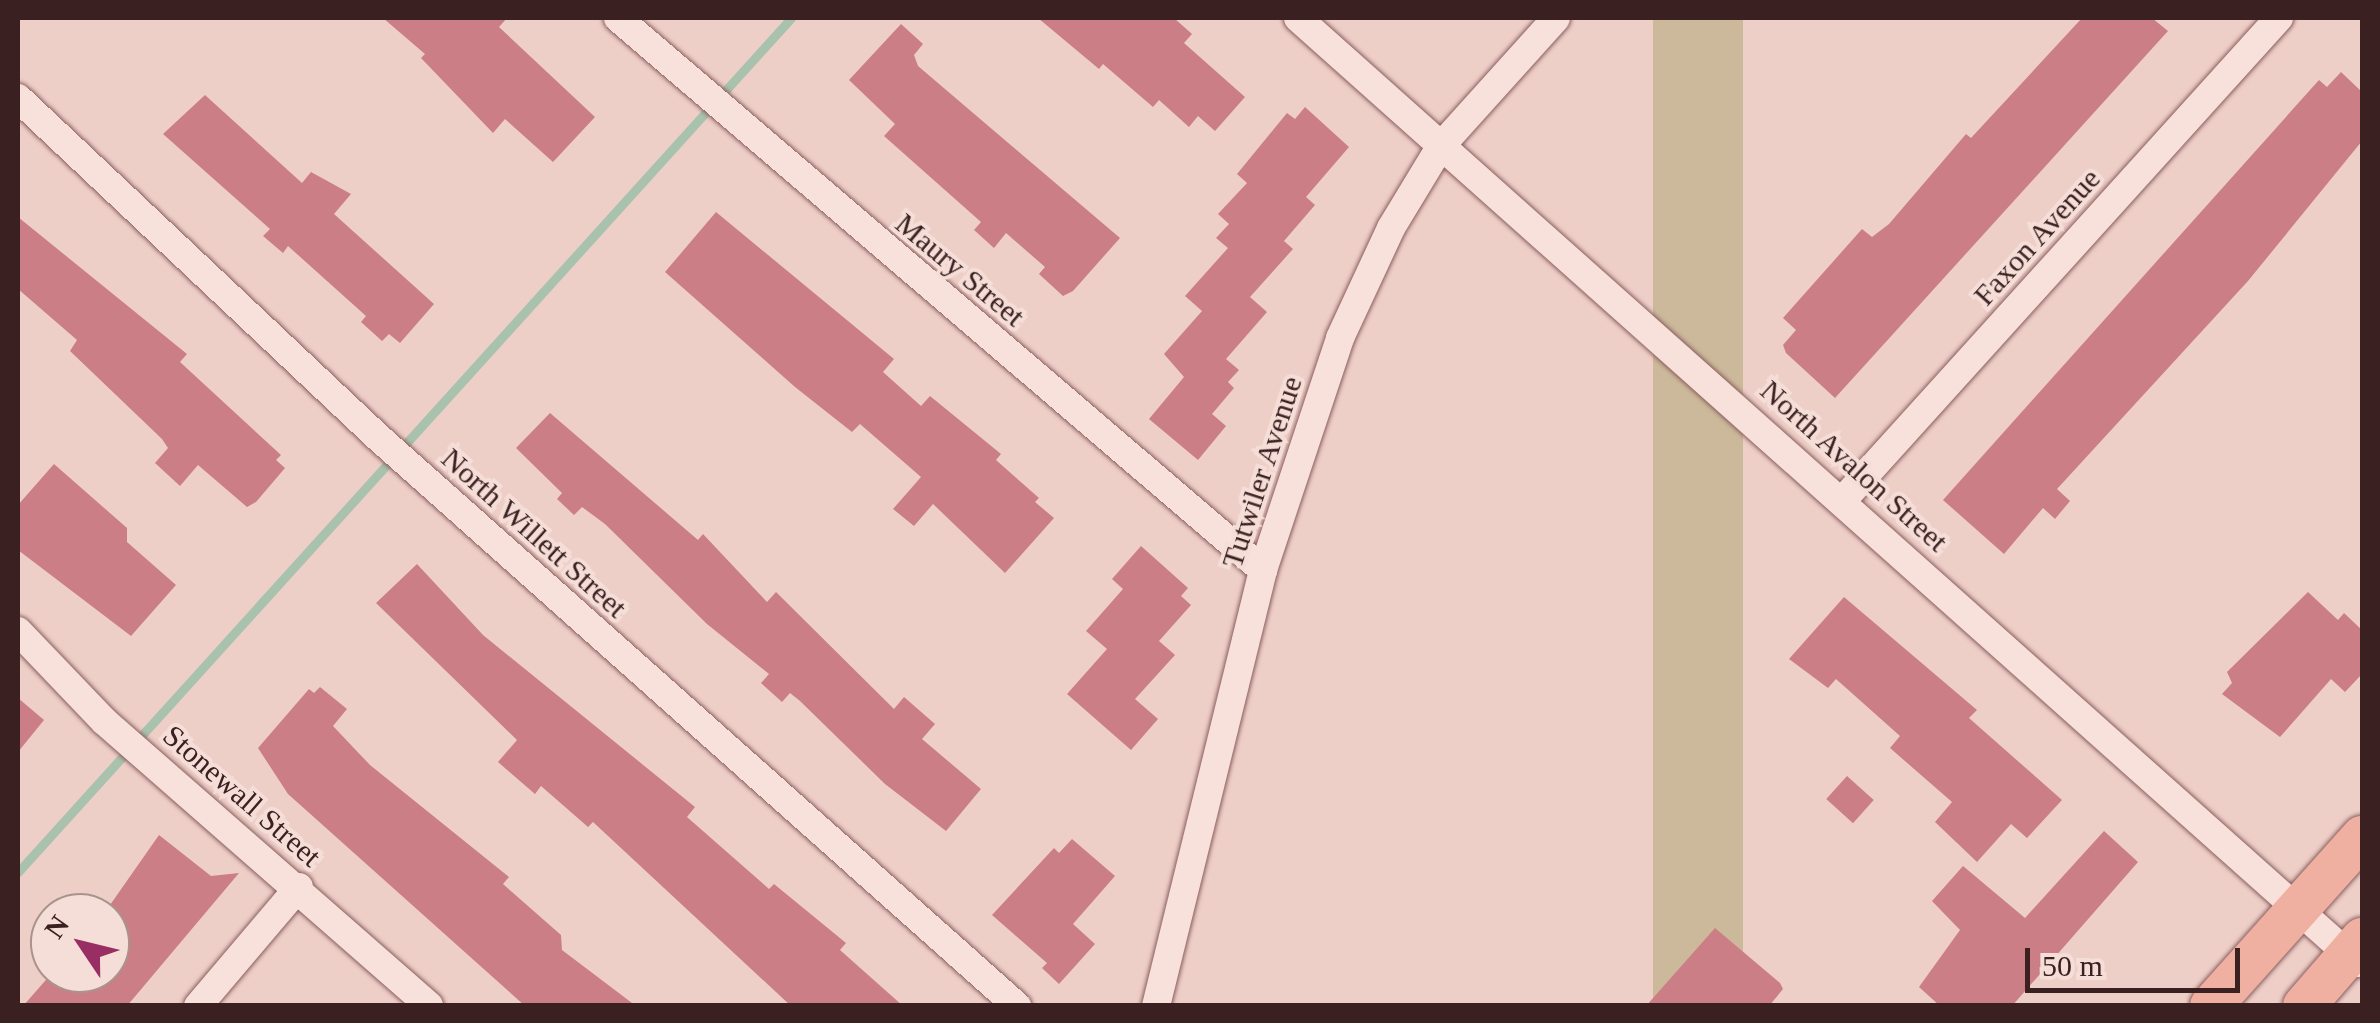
<!DOCTYPE html>
<html>
<head>
<meta charset="utf-8">
<style>
	body { margin:0 }
	#map { position:relative; width:2380px; height:1023px; overflow:hidden; background:#eecfc8; font-family:Georgia,serif }
	div>[style] { position:absolute }
	.green>* { inset:0; background:#ccb99b; transform-origin:0 0 }
	.stream>* { height:9px; margin:-4.5px; padding:0 4.5px; transform-origin:4.5px; border-radius:4.5px; background:#a9c2ae }
	.building>* { inset:0; background:#cb7e85; transform-origin:0 0 }
	.roads { filter:drop-shadow(0 0 2px #8a5e5d) drop-shadow(0 0 2px #8a5e5d) }
	.street>* { height:28px; margin:-14px; padding:0 14px; transform-origin:14px; border-radius:14px; background:#f9e1db }
	.primary>* { height:42px; margin:-21px; padding:0 21px; transform-origin:21px; border-radius:21px; background:#f0b0a1 }
	span { translate:-50% -50%; white-space:nowrap; text-align:center; line-height:1.15; -webkit-text-stroke:8px #f5ded7; paint-order:stroke }
	.street-label { font-size:30px; color:#3b2021 }
	.frame { position:absolute; inset:0; border:20px solid #3b2021; pointer-events:none }
	.north { position:absolute; left:30px; top:893px; width:100px; height:100px; box-sizing:border-box; background:#f5ded7; border:2px solid #ab928e; border-radius:50%; rotate:305deg; font-size:28px; font-weight:700; line-height:40px; text-align:center; color:#3b2021 }
	.north::after { content:''; display:block; margin:auto; width:35px; height:45px; background:#982e64; clip-path:polygon(50% 0,100% 100%,50% 72%,0 100%) }
	.scale { position:absolute; left:2025px; top:948px; width:215px; height:45px; box-sizing:border-box; border:5px solid #3b2021; border-top:0; padding-left:12px; font-size:30px; line-height:35px; white-space:nowrap; color:#3b2021; -webkit-text-stroke:8px #f5ded7; paint-order:stroke }
</style>
</head>
<body>
<div id="map">
	<div class="green">
		<div style="left:1653px;top:18px;width:90px;height:1020px"></div>
	</div>
	<div class="stream">
		<div style="left:18px;top:872px;width:1152px;rotate:-47.85deg"></div>
	</div>
	<div class="building">
		<div style="clip-path:polygon(383px 18px,507px 18px,499px 27px,595px 117px,553px 162px,505px 119px,493px 133px,421px 58px,425px 54px)"></div>
		<div style="clip-path:polygon(1038px 18px,1174px 18px,1192px 34px,1184px 43px,1245px 97px,1215px 131px,1198px 116px,1189px 127px,1159px 100px,1153px 107px,1103px 64px,1099px 69px)"></div>
		<div style="clip-path:polygon(2082px 18px,2152px 18px,2168px 31px,1835px 398px,1786px 353px,1783px 345px,1796px 330px,1783px 318px,1862px 229px,1872px 237px,1889px 224px,1966px 134px,1971px 138px)"></div>
		<div style="clip-path:polygon(901px 24px,923px 44px,914px 55px,918px 66px,1120px 238px,1073px 291px,1063px 296px,1039px 274px,1045px 267px,1006px 233px,994px 248px,974px 230px,981px 222px,884px 136px,895px 124px,849px 80px)"></div>
		<div style="clip-path:polygon(2341px 72px,2362px 92px,2362px 141px,2248px 281px,2057px 489px,2070px 501px,2055px 519px,2043px 508px,2004px 554px,1943px 500px,2319px 80px,2327px 87px)"></div>
		<div style="clip-path:polygon(205px 95px,302px 183px,311px 172px,351px 194px,334px 214px,434px 304px,400px 343px,389px 334px,382px 341px,361px 322px,366px 316px,288px 246px,283px 253px,263px 236px,270px 229px,163px 134px)"></div>
		<div style="clip-path:polygon(1305px 107px,1349px 147px,1306px 197px,1315px 205px,1284px 241px,1293px 249px,1250px 297px,1267px 312px,1226px 359px,1239px 370px,1228px 382px,1234px 388px,1212px 414px,1226px 426px,1198px 460px,1149px 419px,1184px 377px,1164px 354px,1202px 311px,1185px 296px,1228px 248px,1216px 238px,1229px 224px,1218px 214px,1247px 183px,1237px 174px,1287px 113px,1295px 119px)"></div>
		<div style="clip-path:polygon(716px 212px,894px 359px,883px 372px,921px 406px,930px 396px,1001px 454px,996px 460px,1039px 498px,1035px 502px,1054px 518px,1005px 573px,933px 504px,914px 526px,893px 509px,921px 477px,860px 424px,852px 432px,795px 387px,665px 272px)"></div>
		<div style="clip-path:polygon(18px 217px,187px 354px,180px 362px,281px 455px,276px 460px,285px 468px,256px 502px,247px 507px,198px 465px,180px 486px,155px 463px,168px 448px,162px 439px,70px 351px,77px 340px,18px 289px)"></div>
		<div style="clip-path:polygon(550px 413px,698px 540px,703px 534px,767px 602px,776px 592px,894px 709px,904px 697px,935px 724px,922px 739px,981px 789px,946px 831px,885px 784px,800px 701px,790px 693px,782px 702px,761px 683px,769px 674px,707px 624px,605px 524px,582px 507px,574px 515px,557px 499px,562px 493px,516px 448px)"></div>
		<div style="clip-path:polygon(54px 464px,127px 528px,127px 542px,176px 585px,131px 636px,18px 550px,18px 505px)"></div>
		<div style="clip-path:polygon(1141px 546px,1188px 588px,1181px 596px,1191px 605px,1159px 641px,1175px 655px,1135px 699px,1158px 719px,1131px 750px,1067px 694px,1107px 649px,1086px 631px,1123px 589px,1112px 579px)"></div>
		<div style="clip-path:polygon(417px 564px,483px 635px,695px 807px,687px 817px,769px 889px,774px 884px,846px 943px,840px 950px,903px 1006px,791px 1006px,593px 822px,588px 827px,541px 786px,535px 794px,498px 762px,517px 740px,376px 603px)"></div>
		<div style="clip-path:polygon(2308px 592px,2338px 620px,2344px 613px,2362px 630px,2362px 674px,2345px 692px,2331px 679px,2280px 737px,2222px 694px,2232px 683px,2227px 672px)"></div>
		<div style="clip-path:polygon(1844px 597px,1977px 710px,1969px 718px,2062px 800px,2027px 838px,2011px 824px,1977px 862px,1935px 822px,1952px 802px,1890px 748px,1900px 736px,1836px 679px,1828px 688px,1789px 659px)"></div>
		<div style="clip-path:polygon(320px 687px,347px 709px,333px 726px,370px 765px,509px 877px,503px 884px,561px 935px,562px 950px,636px 1006px,525px 1006px,288px 794px,258px 748px,309px 689px,314px 693px)"></div>
		<div style="clip-path:polygon(18px 698px,44px 720px,18px 752px)"></div>
		<div style="left:1847px;top:776px;width:36px;height:31px;rotate:42deg"></div>
		<div style="clip-path:polygon(2104px 831px,2138px 862px,2012px 1006px,1940px 1006px,1919px 987px,1960px 930px,1932px 901px,1963px 866px,2025px 918px)"></div>
		<div style="clip-path:polygon(159px 835px,211px 876px,239px 873px,127px 1006px,23px 1006px,52px 973px,110px 973px,110px 905px)"></div>
		<div style="clip-path:polygon(1072px 839px,1115px 876px,1073px 924px,1095px 944px,1059px 984px,1042px 968px,1047px 963px,992px 915px,1054px 848px,1059px 853px)"></div>
		<div style="clip-path:polygon(1715px 928px,1780px 983px,1783px 989px,1769px 1006px,1646px 1006px)"></div>
	</div>
	<div class="roads">
		<div class="street">
			<div style="left:618px;top:18px;width:849px;rotate:40.56deg"></div>
			<div style="left:1298px;top:18px;width:1420px;rotate:41.72deg"></div>
			<div style="left:18px;top:98px;width:497px;rotate:43.3deg"></div>
			<div style="left:380px;top:439px;width:853px;rotate:41.67deg"></div>
			<div style="left:1843px;top:500px;width:650px;rotate:-47.87deg"></div>
			<div style="left:18px;top:631px;width:124px;rotate:46.3deg"></div>
			<div style="left:104px;top:721px;width:432px;rotate:41.2deg"></div>
			<div style="left:198px;top:1006px;width:156px;rotate:-49.7deg"></div>
			<div style="left:1156px;top:1006px;width:449px;rotate:-76.2deg"></div>
			<div style="left:1263px;top:570px;width:244px;rotate:-71.6deg"></div>
			<div style="left:1340px;top:338px;width:121px;rotate:-65.1deg"></div>
			<div style="left:1391px;top:228px;width:95px;rotate:-58.8deg"></div>
			<div style="left:1440px;top:147px;width:173px;rotate:-48deg"></div>
		</div>
		<div class="primary">
			<div style="left:2211px;top:1006px;width:227px;rotate:-48.2deg"></div>
			<div style="left:2304px;top:1006px;width:89px;rotate:-49.1deg"></div>
		</div>
	</div>
	<div class="street-label">
		<span style="left:2037px;top:237px;rotate:-48deg">Faxon Avenue</span>
		<span style="left:960px;top:270px;rotate:40deg">Maury Street</span>
		<span style="left:1854px;top:466px;rotate:42deg">North Avalon Street</span>
		<span style="left:1262px;top:472px;rotate:-72deg">Tutwiler Avenue</span>
		<span style="left:534px;top:533px;rotate:42deg">North Willett Street</span>
		<span style="left:242px;top:796px;rotate:41deg">Stonewall Street</span>
	</div>
	<div class="frame"></div>
	<div class="north">N</div>
	<div class="scale">50 m</div>
</div>
</body>
</html>
